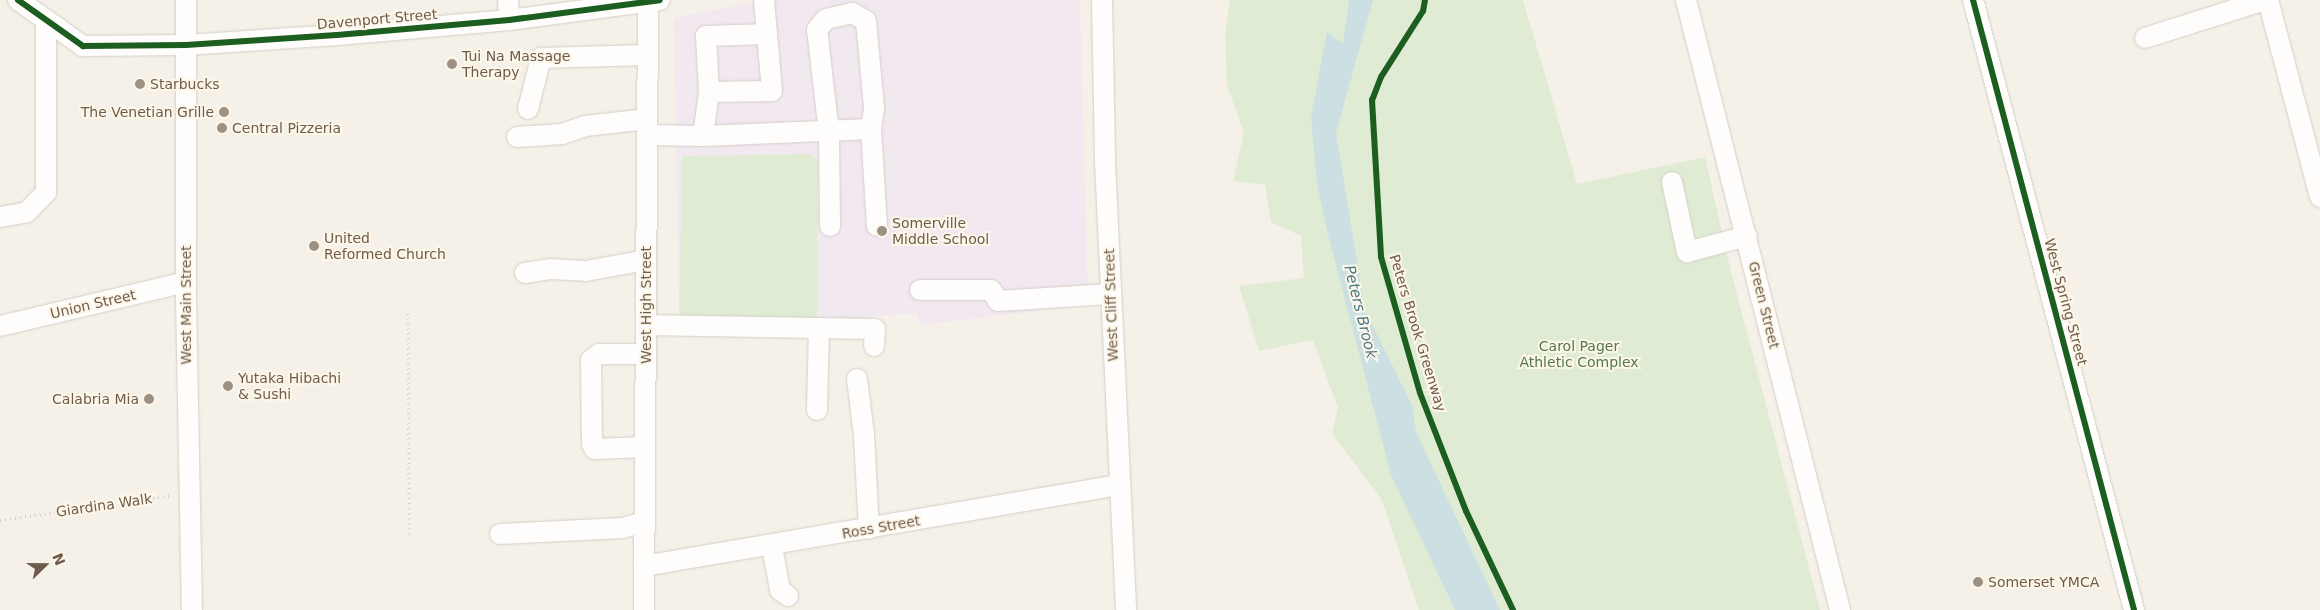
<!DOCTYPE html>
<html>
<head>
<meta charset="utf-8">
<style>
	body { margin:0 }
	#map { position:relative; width:2320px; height:610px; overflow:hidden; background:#f5f1e8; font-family:"DejaVu Sans",sans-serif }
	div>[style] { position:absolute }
	.education>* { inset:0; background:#f2e8f0 }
	.green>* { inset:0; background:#e0ebd4 }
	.water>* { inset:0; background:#cce0e3 }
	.path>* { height:3px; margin-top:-1.5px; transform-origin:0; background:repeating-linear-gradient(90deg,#d6d0ca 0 1px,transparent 0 5px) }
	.roads { filter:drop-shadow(0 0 1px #d3cec7) drop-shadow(0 0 1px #d3cec7) }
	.minor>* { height:20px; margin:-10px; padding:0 10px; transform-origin:10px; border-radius:10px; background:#fefdfc }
	.cycleway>* { height:6px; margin:-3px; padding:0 3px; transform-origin:3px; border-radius:3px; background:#1b5e20 }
	.dots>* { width:14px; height:14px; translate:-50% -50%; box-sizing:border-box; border:2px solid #fdf7e9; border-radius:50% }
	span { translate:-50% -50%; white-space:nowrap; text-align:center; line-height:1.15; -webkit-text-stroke:4px #fdf7e9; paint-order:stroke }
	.street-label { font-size:14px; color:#6f5b4c }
	.poi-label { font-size:14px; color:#6f5b4c }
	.left { translate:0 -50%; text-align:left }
	.right { translate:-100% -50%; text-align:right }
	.park-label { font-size:14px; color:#537a48 }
	.water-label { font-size:15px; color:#4b7888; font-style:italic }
	.north { position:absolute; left:20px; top:540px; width:50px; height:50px; -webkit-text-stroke:4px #fdf7e9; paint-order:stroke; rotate:68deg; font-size:14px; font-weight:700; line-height:20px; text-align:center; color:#6f5b4c }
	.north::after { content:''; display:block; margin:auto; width:18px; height:22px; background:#6f5b4c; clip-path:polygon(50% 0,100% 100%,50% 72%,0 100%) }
</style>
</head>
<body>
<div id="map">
	<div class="education">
		<div style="clip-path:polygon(768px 0,1080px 0,1088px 305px,919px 325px,917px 313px,817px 321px,679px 321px,674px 18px)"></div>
	</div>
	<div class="green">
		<div style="clip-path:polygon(1230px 0,1523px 0,1577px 184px,1705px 157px,1731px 272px,1820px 610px,1419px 610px,1381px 498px,1332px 434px,1338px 408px,1313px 340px,1259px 351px,1239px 286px,1304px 278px,1301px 236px,1271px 222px,1265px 185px,1233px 181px,1244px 133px,1227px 85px,1225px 35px)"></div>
		<div style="clip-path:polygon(811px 154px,818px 163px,817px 321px,679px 321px,682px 156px)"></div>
	</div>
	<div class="water">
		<div style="clip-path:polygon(1349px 0,1373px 0,1336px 133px,1365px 310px,1412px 405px,1416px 432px,1500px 610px,1455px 610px,1391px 475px,1328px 235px,1317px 184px,1311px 117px,1327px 32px,1343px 44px)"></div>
	</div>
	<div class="path">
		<div style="left:408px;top:313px;width:222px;rotate:89.7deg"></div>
		<div style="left:0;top:520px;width:175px;rotate:-8.2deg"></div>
	</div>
	<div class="roads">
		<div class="minor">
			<div style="left:18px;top:0;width:80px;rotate:35.3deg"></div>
			<div style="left:83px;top:46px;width:103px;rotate:-0.6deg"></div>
			<div style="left:186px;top:45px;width:151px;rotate:-3.8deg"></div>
			<div style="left:337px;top:35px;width:173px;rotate:-5deg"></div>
			<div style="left:509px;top:20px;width:152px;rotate:-7.5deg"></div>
			<div style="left:186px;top:0;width:299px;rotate:90deg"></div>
			<div style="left:186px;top:299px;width:311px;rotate:88.9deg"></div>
			<div style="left:508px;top:0;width:20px;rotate:87deg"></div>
			<div style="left:764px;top:0;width:34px;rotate:85deg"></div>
			<div style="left:767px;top:34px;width:57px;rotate:85deg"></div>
			<div style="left:772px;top:91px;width:63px;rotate:179.1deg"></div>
			<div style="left:709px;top:92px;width:56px;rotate:-93.1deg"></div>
			<div style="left:706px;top:36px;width:61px;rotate:-1.9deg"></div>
			<div style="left:1102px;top:0;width:162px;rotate:88.9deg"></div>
			<div style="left:1105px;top:162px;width:448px;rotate:87.3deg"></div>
			<div style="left:1686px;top:0;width:629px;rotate:75.83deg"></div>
			<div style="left:1973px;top:0;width:631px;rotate:75.21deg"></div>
			<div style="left:2268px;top:0;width:204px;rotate:75.2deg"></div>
			<div style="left:2145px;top:38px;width:126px;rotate:-17.6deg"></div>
			<div style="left:709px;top:92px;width:44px;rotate:97.8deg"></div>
			<div style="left:703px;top:136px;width:168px;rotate:-2.4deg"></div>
			<div style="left:528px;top:109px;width:53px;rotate:-75.7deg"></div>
			<div style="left:541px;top:58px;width:106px;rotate:-1.6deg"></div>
			<div style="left:647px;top:135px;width:56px;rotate:1deg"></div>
			<div style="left:517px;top:137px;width:45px;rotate:-3.8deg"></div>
			<div style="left:562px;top:134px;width:24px;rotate:-19deg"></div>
			<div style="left:585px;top:126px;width:62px;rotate:-6.4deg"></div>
			<div style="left:1672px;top:182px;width:72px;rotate:77.9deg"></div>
			<div style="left:1687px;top:252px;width:62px;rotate:-14.9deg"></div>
			<div style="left:0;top:217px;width:27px;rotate:-10deg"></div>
			<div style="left:27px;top:212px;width:28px;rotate:-46deg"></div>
			<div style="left:46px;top:192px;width:172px;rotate:-90deg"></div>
			<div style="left:830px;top:226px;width:93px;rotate:-90.6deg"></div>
			<div style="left:829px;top:133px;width:104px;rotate:-96.6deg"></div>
			<div style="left:817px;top:30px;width:14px;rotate:-51deg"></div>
			<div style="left:826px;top:19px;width:27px;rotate:-13deg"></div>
			<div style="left:852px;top:13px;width:16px;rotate:30deg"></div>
			<div style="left:866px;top:21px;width:87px;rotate:84.7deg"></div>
			<div style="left:874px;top:108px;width:21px;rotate:98deg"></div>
			<div style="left:871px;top:129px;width:97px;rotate:86.5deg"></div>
			<div style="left:525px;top:273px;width:25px;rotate:-9deg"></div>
			<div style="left:550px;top:269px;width:36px;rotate:3deg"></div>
			<div style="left:586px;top:271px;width:61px;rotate:-10.4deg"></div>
			<div style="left:920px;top:290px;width:71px"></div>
			<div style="left:991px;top:290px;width:13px;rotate:58deg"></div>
			<div style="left:998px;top:301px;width:112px;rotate:-3.6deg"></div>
			<div style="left:646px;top:325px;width:229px;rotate:1deg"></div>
			<div style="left:875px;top:329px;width:17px;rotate:93deg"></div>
			<div style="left:0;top:326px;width:191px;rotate:-13.3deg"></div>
			<div style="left:857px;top:379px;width:56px;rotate:82.9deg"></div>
			<div style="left:864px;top:435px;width:94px;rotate:87deg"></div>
			<div style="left:817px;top:410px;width:82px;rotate:-88.6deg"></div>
			<div style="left:645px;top:447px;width:50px;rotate:177.7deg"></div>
			<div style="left:595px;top:449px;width:6px;rotate:-121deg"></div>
			<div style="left:592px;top:444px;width:84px;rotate:-90.7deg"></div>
			<div style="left:591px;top:360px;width:10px;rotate:-37deg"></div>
			<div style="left:599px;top:354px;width:47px"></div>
			<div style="left:500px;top:534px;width:123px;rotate:-2.8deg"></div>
			<div style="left:623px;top:528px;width:22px;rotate:-16deg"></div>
			<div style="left:772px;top:546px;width:45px;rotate:79.7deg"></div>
			<div style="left:780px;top:590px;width:10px;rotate:37deg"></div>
			<div style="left:644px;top:566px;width:481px;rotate:-9.7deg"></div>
			<div style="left:644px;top:610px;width:610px;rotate:-89.62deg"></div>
		</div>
	</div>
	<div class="cycleway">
		<div style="left:18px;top:0;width:80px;rotate:35.3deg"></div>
		<div style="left:83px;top:46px;width:103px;rotate:-0.6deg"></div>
		<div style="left:186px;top:45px;width:151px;rotate:-3.8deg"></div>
		<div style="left:337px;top:35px;width:173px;rotate:-5deg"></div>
		<div style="left:509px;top:20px;width:152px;rotate:-7.5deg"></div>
		<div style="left:1425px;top:0;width:11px;rotate:100deg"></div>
		<div style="left:1423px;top:11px;width:78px;rotate:122.5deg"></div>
		<div style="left:1381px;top:77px;width:25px;rotate:111deg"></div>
		<div style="left:1372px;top:100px;width:157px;rotate:86.7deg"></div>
		<div style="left:1381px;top:257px;width:141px;rotate:74deg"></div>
		<div style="left:1420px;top:393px;width:127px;rotate:68.7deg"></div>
		<div style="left:1466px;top:511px;width:110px;rotate:64.6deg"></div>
		<div style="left:1973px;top:0;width:631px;rotate:75.21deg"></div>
	</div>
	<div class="dots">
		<div style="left:452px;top:64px;background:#9e9083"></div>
		<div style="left:140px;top:84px;background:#9e9083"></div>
		<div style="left:224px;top:112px;background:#9e9083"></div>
		<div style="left:222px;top:128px;background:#9e9083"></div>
		<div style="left:882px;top:231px;background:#9e9083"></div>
		<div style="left:314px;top:246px;background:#9e9083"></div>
		<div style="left:228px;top:386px;background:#9e9083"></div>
		<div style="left:149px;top:399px;background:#9e9083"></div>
		<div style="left:1978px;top:582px;background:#9e9083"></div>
	</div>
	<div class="street-label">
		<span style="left:377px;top:19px;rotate:-5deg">Davenport Street</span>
		<span style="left:2066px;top:302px;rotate:75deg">West Spring Street</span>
		<span style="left:93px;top:304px;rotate:-13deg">Union Street</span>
		<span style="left:186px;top:305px;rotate:-90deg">West Main Street</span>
		<span style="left:646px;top:305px;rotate:-90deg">West High Street</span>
		<span style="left:1111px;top:305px;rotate:-92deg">West Cliff Street</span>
		<span style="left:1764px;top:305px;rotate:76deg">Green Street</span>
		<span style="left:1418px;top:333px;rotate:73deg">Peters Brook Greenway</span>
		<span style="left:104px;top:505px;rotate:-8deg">Giardina Walk</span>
		<span style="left:881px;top:527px;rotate:-10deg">Ross Street</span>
	</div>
	<div class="poi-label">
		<span class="left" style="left:462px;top:64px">Tui Na Massage<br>Therapy</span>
		<span class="left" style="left:150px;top:84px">Starbucks</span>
		<span class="right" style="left:214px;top:112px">The Venetian Grille</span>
		<span class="left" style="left:232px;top:128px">Central Pizzeria</span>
		<span class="left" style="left:892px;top:231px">Somerville<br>Middle School</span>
		<span class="left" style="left:324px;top:246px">United<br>Reformed Church</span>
		<span class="left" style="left:238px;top:386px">Yutaka Hibachi<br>&amp; Sushi</span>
		<span class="right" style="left:139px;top:399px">Calabria Mia</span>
		<span class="left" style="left:1988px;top:582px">Somerset YMCA</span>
	</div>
	<div class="park-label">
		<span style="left:1579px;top:354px">Carol Pager<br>Athletic Complex</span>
	</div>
	<div class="water-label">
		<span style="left:1360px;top:312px;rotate:76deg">Peters Brook</span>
	</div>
	<div class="north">N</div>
</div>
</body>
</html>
